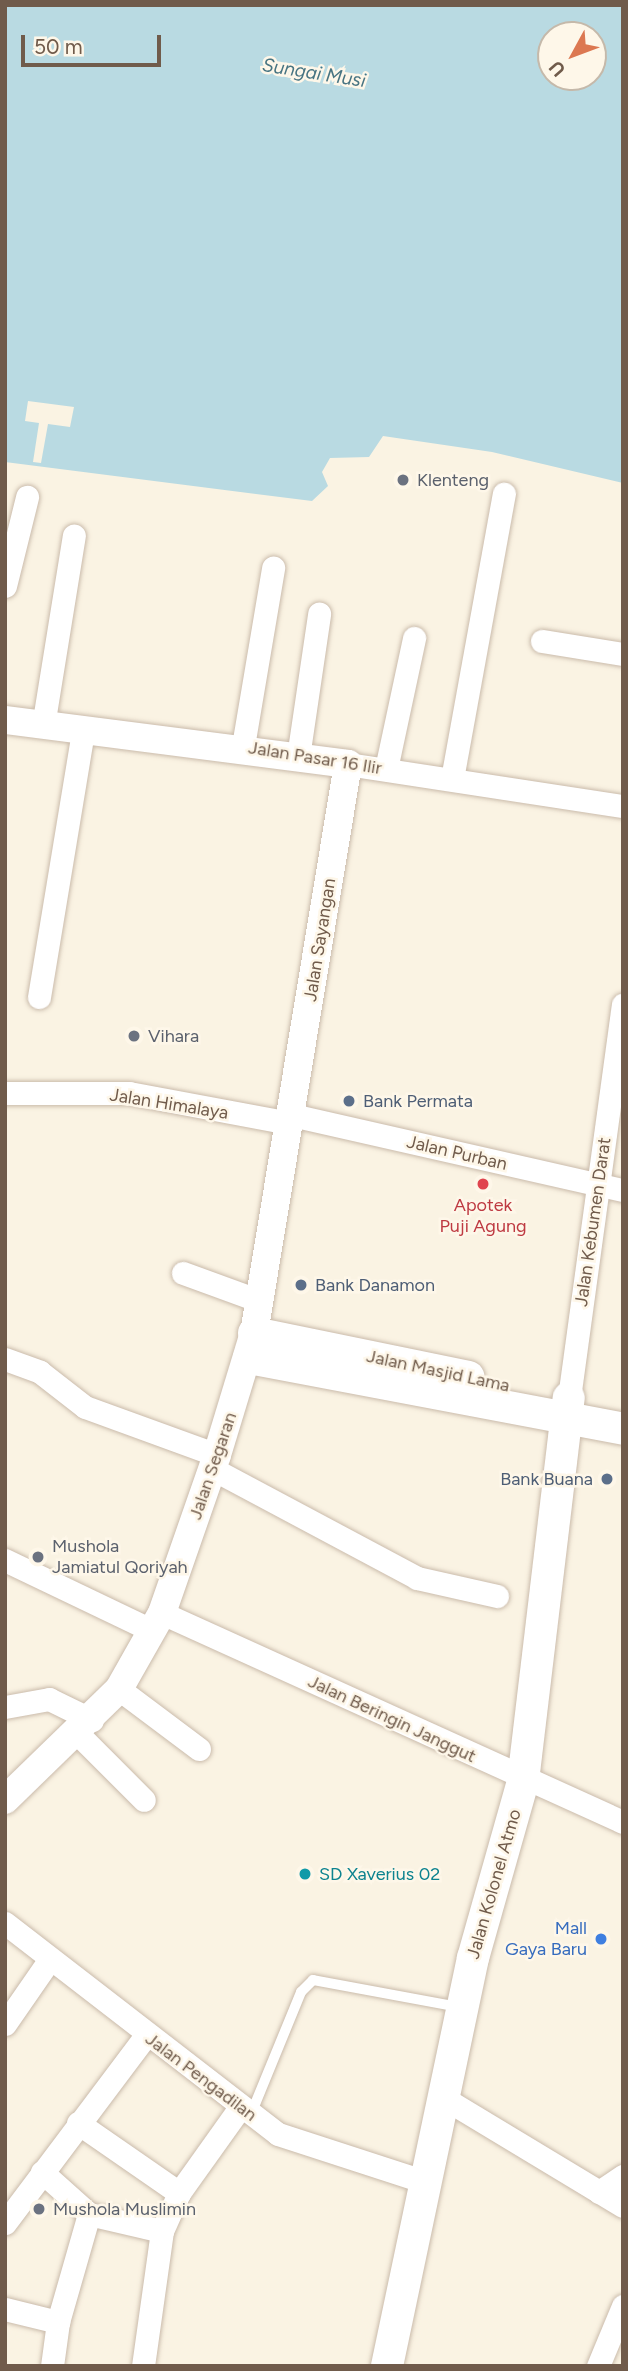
<!DOCTYPE html>
<html>
<head>
<meta charset="utf-8">
<style>
	body { margin:0 }
	#map { position:relative; width:628px; height:2371px; overflow:hidden; background:#faf3e3; font-family:Figtree,sans-serif }
	div>[style] { position:absolute }
	.water>* { inset:0; background:#b9dae2 }
	.pier>* { inset:0; background:#faf3e3 }
	.roads { filter:drop-shadow(0 0 2px #cabbab) drop-shadow(0 0 2px #cabbab) }
	.service>* { height:10px; margin:-5px; padding:0 5px; transform-origin:5px; border-radius:5px; background:#fff }
	.minor>* { height:23px; margin:-11.5px; padding:0 11.5px; transform-origin:11.5px; border-radius:11.5px; background:#fff }
	.tertiary>* { height:28px; margin:-14px; padding:0 14px; transform-origin:14px; border-radius:14px; background:#fff }
	.secondary>* { height:32px; margin:-16px; padding:0 16px; transform-origin:16px; border-radius:16px; background:#fff }
	.dots>* { width:19px; height:19px; translate:-50% -50%; box-sizing:border-box; border:4px solid #fef7e9; border-radius:50% }
	span { translate:-50% -50%; white-space:nowrap; text-align:center; line-height:1.15; -webkit-text-stroke:5px #fef7e9; paint-order:stroke }
	.worship-label { font-size:18px; color:#5b616d }
	.left { translate:0 -50%; text-align:left }
	.street-label { font-size:18px; color:#705b4b }
	.service-label { font-size:18px; color:#4e5e75 }
	.right { translate:-100% -50%; text-align:right }
	.health-label { font-size:18px; color:#be3a42 }
	.culture-label { font-size:18px; color:#0d838f }
	.shop-label { font-size:18px; color:#366cbe }
	.water-label { font-size:19px; color:#477482; font-style:italic }
	.frame { position:absolute; inset:0; border:7px solid #705b4b; pointer-events:none }
	.north { position:absolute; left:537px; top:21px; width:70px; height:70px; box-sizing:border-box; background:#fef7e9; border:2px solid #c5b9aa; border-radius:50%; rotate:229deg; font-size:19px; font-weight:700; line-height:28px; text-align:center; color:#705b4b }
	.north::after { content:''; display:block; margin:auto; width:24px; height:32px; background:#dc7851; clip-path:polygon(50% 0,100% 100%,50% 72%,0 100%) }
	.scale { position:absolute; left:21px; top:35px; width:140px; height:32px; box-sizing:border-box; border:4px solid #705b4b; border-top:0; padding-left:9px; font-size:21px; line-height:24px; white-space:nowrap; color:#705b4b; -webkit-text-stroke:5px #fef7e9; paint-order:stroke }
</style>
</head>
<body>
<div id="map">
	<div class="water">
		<div style="clip-path:polygon(evenodd,5px 5px,623px 5px,623px 483px,492px 452px,383px 436px,369px 457px,330px 458px,322px 472px,328px 486px,312px 501px,5px 462px,5px 5px,551px 35px,593px 35px,593px 77px,551px 77px,551px 35px)"></div>
	</div>
	<div class="pier">
		<div style="clip-path:polygon(28px 401px,74px 407px,70px 427px,48px 424px,41px 463px,33px 462px,39px 423px,25px 421px)"></div>
	</div>
	<div class="roads">
		<div class="service">
			<div style="left:251px;top:2114px;width:132px;rotate:-67.7deg"></div>
			<div style="left:301px;top:1992px;width:17px;rotate:-45deg"></div>
			<div style="left:313px;top:1980px;width:148px;rotate:10.5deg"></div>
		</div>
		<div class="minor">
			<div style="left:5px;top:586px;width:92px;rotate:-76.1deg"></div>
			<div style="left:542px;top:641px;width:82px;rotate:9.1deg"></div>
			<div style="left:43px;top:726px;width:193px;rotate:-80.8deg"></div>
			<div style="left:243px;top:746px;width:181px;rotate:-80.4deg"></div>
			<div style="left:298px;top:757px;width:145px;rotate:-81.6deg"></div>
			<div style="left:348px;top:764px;width:278px;rotate:8.7deg"></div>
			<div style="left:386px;top:769px;width:134px;rotate:-77.9deg"></div>
			<div style="left:452px;top:779px;width:290px;rotate:-79.7deg"></div>
			<div style="left:39px;top:997px;width:269px;rotate:-80.6deg"></div>
			<div style="left:5px;top:1093px;width:124px"></div>
			<div style="left:129px;top:1093px;width:164px;rotate:10.6deg"></div>
			<div style="left:292px;top:1115px;width:339px;rotate:12.8deg"></div>
			<div style="left:183px;top:1273px;width:82px;rotate:20deg"></div>
			<div style="left:5px;top:1359px;width:37px;rotate:20deg"></div>
			<div style="left:40px;top:1372px;width:57px;rotate:37.9deg"></div>
			<div style="left:85px;top:1407px;width:140px;rotate:20deg"></div>
			<div style="left:569px;top:1398px;width:397px;rotate:-82.2deg"></div>
			<div style="left:213px;top:1469px;width:231px;rotate:28.1deg"></div>
			<div style="left:417px;top:1578px;width:82px;rotate:12.7deg"></div>
			<div style="left:5px;top:1560px;width:164px;rotate:25.6deg"></div>
			<div style="left:162px;top:1613px;width:506px;rotate:24.39deg"></div>
			<div style="left:119px;top:1689px;width:100px;rotate:36.9deg"></div>
			<div style="left:5px;top:1707px;width:45px;rotate:-10.3deg"></div>
			<div style="left:49px;top:1699px;width:48px;rotate:26deg"></div>
			<div style="left:78px;top:1734px;width:93px;rotate:45deg"></div>
			<div style="left:5px;top:1923px;width:345px;rotate:37.7deg"></div>
			<div style="left:278px;top:2134px;width:152px;rotate:18deg"></div>
			<div style="left:5px;top:2024px;width:79px;rotate:-55.3deg"></div>
			<div style="left:442px;top:2097px;width:211px;rotate:31.1deg"></div>
			<div style="left:78px;top:2123px;width:123px;rotate:34.7deg"></div>
			<div style="left:42px;top:2172px;width:63px;rotate:41.8deg"></div>
			<div style="left:89px;top:2214px;width:75px;rotate:13.1deg"></div>
			<div style="left:599px;top:2192px;width:29px;rotate:-34deg"></div>
			<div style="left:5px;top:2223px;width:235px;rotate:-53.1deg"></div>
			<div style="left:5px;top:2309px;width:55px;rotate:13.8deg"></div>
			<div style="left:52px;top:2366px;width:44px;rotate:-82.2deg"></div>
			<div style="left:58px;top:2322px;width:112px;rotate:-74deg"></div>
			<div style="left:143px;top:2366px;width:136px;rotate:-82deg"></div>
			<div style="left:162px;top:2231px;width:42px;rotate:-65.9deg"></div>
			<div style="left:179px;top:2193px;width:103px;rotate:-54.5deg"></div>
			<div style="left:598px;top:2366px;width:65px;rotate:-67.4deg"></div>
		</div>
		<div class="tertiary">
			<div style="left:5px;top:720px;width:346px;rotate:7.3deg"></div>
			<div style="left:348px;top:764px;width:577px;rotate:99.38deg"></div>
			<div style="left:254px;top:1333px;width:127px;rotate:106.9deg"></div>
			<div style="left:217px;top:1455px;width:167px;rotate:109.2deg"></div>
			<div style="left:162px;top:1613px;width:87px;rotate:119.5deg"></div>
			<div style="left:119px;top:1689px;width:159px;rotate:135.8deg"></div>
		</div>
		<div class="secondary">
			<div style="left:254px;top:1333px;width:219px;rotate:11.6deg"></div>
			<div style="left:249px;top:1358px;width:381px;rotate:10.7deg"></div>
			<div style="left:387px;top:2366px;width:417px;rotate:-78.1deg"></div>
			<div style="left:473px;top:1958px;width:184px;rotate:-74.2deg"></div>
			<div style="left:523px;top:1781px;width:386px;rotate:-83.2deg"></div>
		</div>
	</div>
	<div class="dots">
		<div style="left:403px;top:480px;background:#6b7280"></div>
		<div style="left:134px;top:1036px;background:#6b7280"></div>
		<div style="left:349px;top:1101px;background:#5c6f8a"></div>
		<div style="left:483px;top:1184px;background:#e0444e"></div>
		<div style="left:301px;top:1285px;background:#5c6f8a"></div>
		<div style="left:607px;top:1479px;background:#5c6f8a"></div>
		<div style="left:38px;top:1557px;background:#6b7280"></div>
		<div style="left:305px;top:1874px;background:#0f9aa8"></div>
		<div style="left:601px;top:1939px;background:#3f7fe0"></div>
		<div style="left:39px;top:2209px;background:#6b7280"></div>
	</div>
	<div class="worship-label">
		<span class="left" style="left:417px;top:480px">Klenteng</span>
		<span class="left" style="left:148px;top:1036px">Vihara</span>
		<span class="left" style="left:52px;top:1557px">Mushola<br>Jamiatul Qoriyah</span>
		<span class="left" style="left:53px;top:2209px">Mushola Muslimin</span>
	</div>
	<div class="street-label">
		<span style="left:315px;top:758px;rotate:9deg">Jalan Pasar 16 Ilir</span>
		<span style="left:320px;top:940px;rotate:-81deg">Jalan Sayangan</span>
		<span style="left:169px;top:1104px;rotate:9deg">Jalan Himalaya</span>
		<span style="left:457px;top:1153px;rotate:13deg">Jalan Purban</span>
		<span style="left:593px;top:1222px;rotate:-82deg">Jalan Kebumen Darat</span>
		<span style="left:438px;top:1371px;rotate:12deg">Jalan Masjid Lama</span>
		<span style="left:213px;top:1466px;rotate:-71deg">Jalan Segaran</span>
		<span style="left:392px;top:1719px;rotate:25deg">Jalan Beringin Janggut</span>
		<span style="left:494px;top:1884px;rotate:-74deg">Jalan Kolonel Atmo</span>
		<span style="left:201px;top:2077px;rotate:37deg">Jalan Pengadilan</span>
	</div>
	<div class="service-label">
		<span class="left" style="left:363px;top:1101px">Bank Permata</span>
		<span class="left" style="left:315px;top:1285px">Bank Danamon</span>
		<span class="right" style="left:593px;top:1479px">Bank Buana</span>
	</div>
	<div class="health-label">
		<span style="left:483px;top:1216px">Apotek<br>Puji Agung</span>
	</div>
	<div class="culture-label">
		<span class="left" style="left:319px;top:1874px">SD Xaverius 02</span>
	</div>
	<div class="shop-label">
		<span class="right" style="left:587px;top:1939px">Mall<br>Gaya Baru</span>
	</div>
	<div class="water-label">
		<span style="left:314px;top:73px;rotate:9deg">Sungai Musi</span>
	</div>
	<div class="frame"></div>
	<div class="north">U</div>
	<div class="scale">50 m</div>
</div>
</body>
</html>
